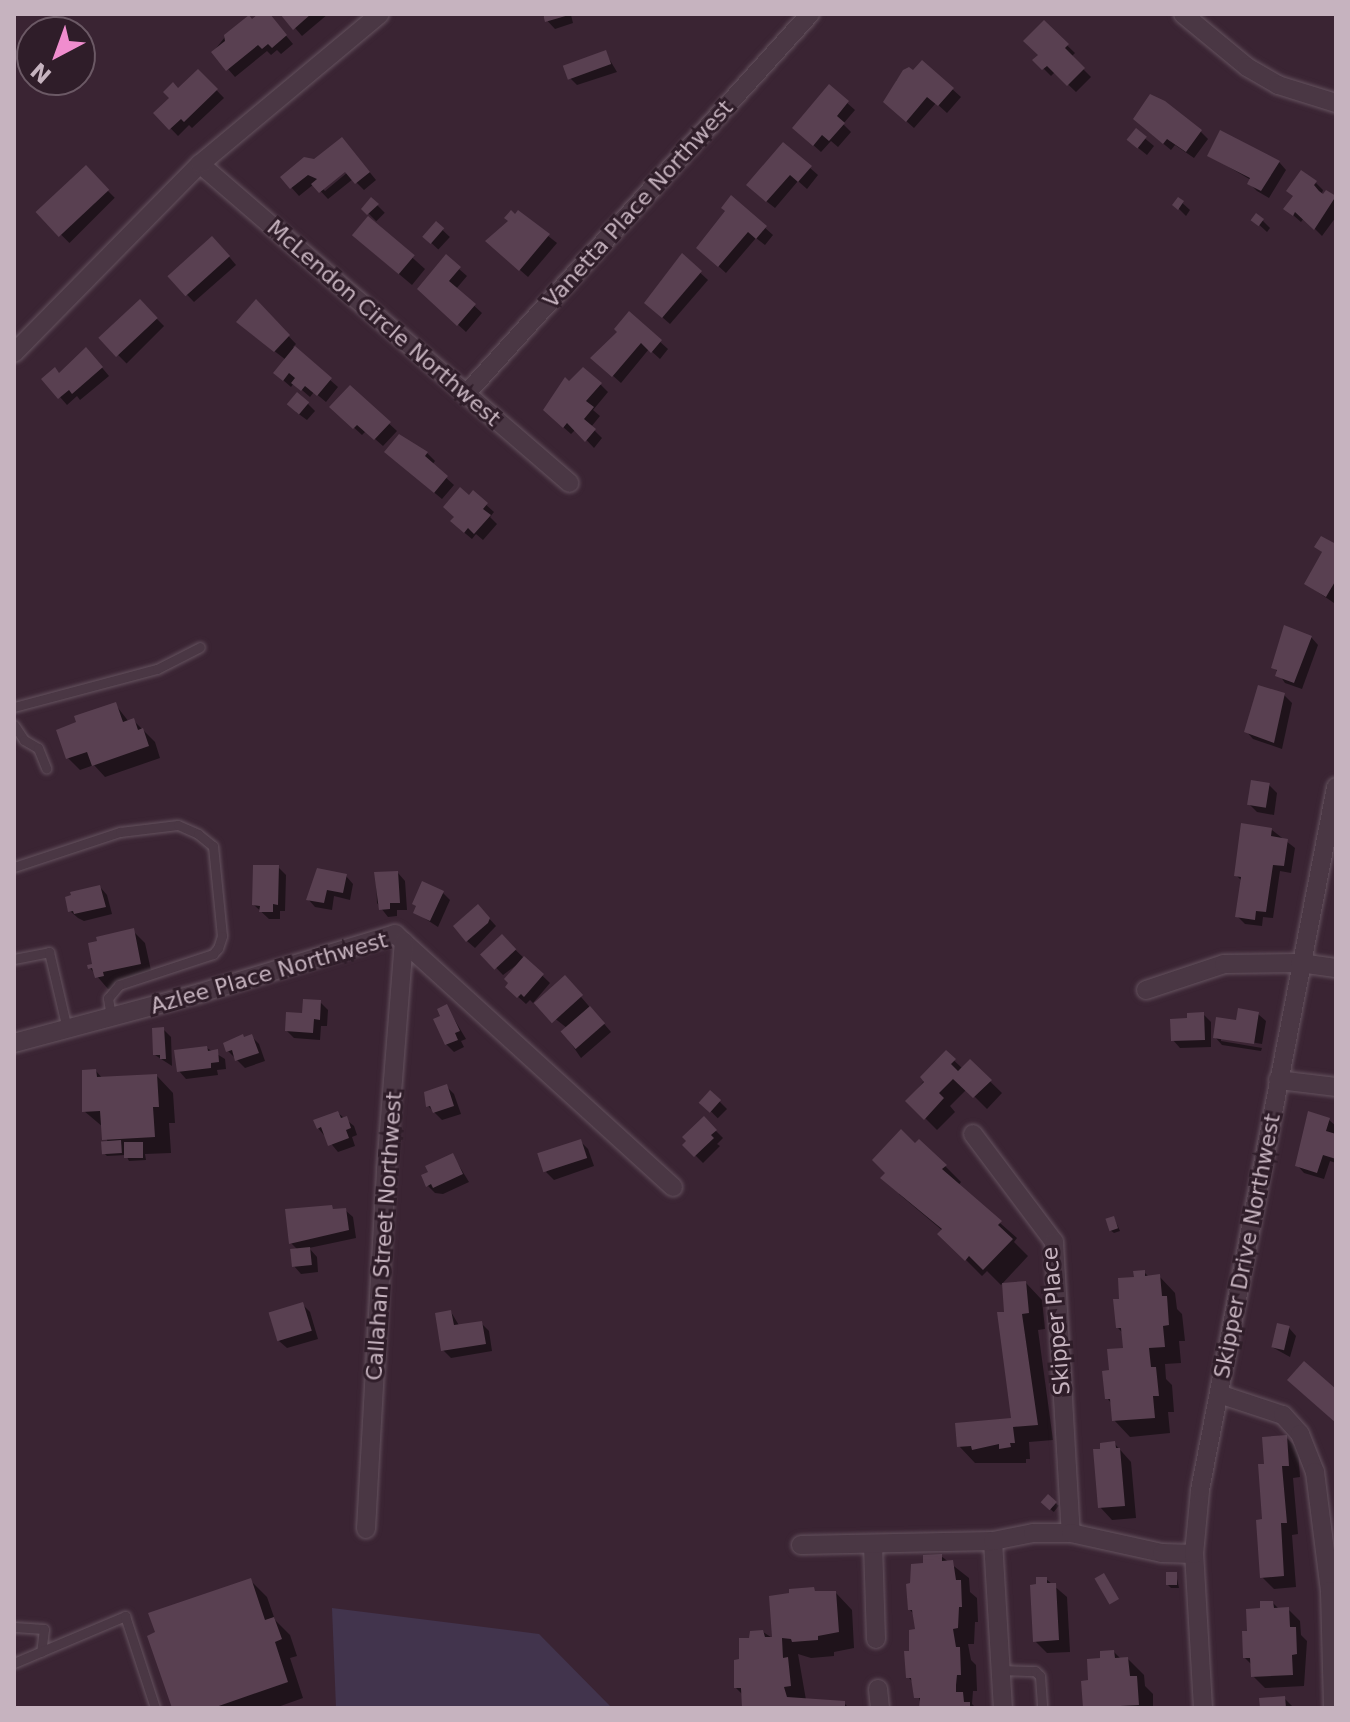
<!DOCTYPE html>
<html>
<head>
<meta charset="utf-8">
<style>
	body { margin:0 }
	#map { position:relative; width:1350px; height:1722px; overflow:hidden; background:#3a2433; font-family:"DejaVu Sans",sans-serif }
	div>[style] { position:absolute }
	.green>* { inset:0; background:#42344d }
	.shadow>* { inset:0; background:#0007; transform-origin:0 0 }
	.building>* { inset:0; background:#594051; transform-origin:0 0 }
	.roads { filter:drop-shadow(0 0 2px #65535f) drop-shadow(0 0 2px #65535f) }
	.service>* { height:9px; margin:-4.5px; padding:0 4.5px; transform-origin:4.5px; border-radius:4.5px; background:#4a3744 }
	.minor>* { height:18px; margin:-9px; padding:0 9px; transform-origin:9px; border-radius:9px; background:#4a3744 }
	span { translate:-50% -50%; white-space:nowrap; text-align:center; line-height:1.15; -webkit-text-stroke:6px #2f1d29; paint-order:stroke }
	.street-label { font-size:22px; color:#c6b3bf }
	.frame { position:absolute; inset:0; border:16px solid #c6b3bf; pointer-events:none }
	.north { position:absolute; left:16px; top:16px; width:80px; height:80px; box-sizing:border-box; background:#2f1d29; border:2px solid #6b5965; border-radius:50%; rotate:221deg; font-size:22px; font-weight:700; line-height:32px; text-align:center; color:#c6b3bf }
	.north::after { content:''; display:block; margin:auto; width:28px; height:36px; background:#f08dce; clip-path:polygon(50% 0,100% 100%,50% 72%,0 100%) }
</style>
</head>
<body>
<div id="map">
	<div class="green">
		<div style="clip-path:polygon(332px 1608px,539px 1634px,612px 1708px,336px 1708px)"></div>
	</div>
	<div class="shadow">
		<div style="clip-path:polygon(261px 14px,268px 14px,293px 44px,281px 54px,277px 50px,271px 55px,267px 51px,235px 77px,213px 52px,225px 37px)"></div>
		<div style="clip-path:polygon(283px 14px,328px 14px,302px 36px)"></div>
		<div style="clip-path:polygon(541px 14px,576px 14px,571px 15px,573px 23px,555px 29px)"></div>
		<div style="clip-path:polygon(1044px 23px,1075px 53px,1071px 57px,1091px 77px,1076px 92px,1055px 72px,1051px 76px,1035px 60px,1040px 55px)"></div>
		<div style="clip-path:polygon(605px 52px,617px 72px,577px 85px,570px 78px)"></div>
		<div style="clip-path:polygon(922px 62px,961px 97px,947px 113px,936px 103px,914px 128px,894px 110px,896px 81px,904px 71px,913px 73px)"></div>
		<div style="clip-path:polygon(198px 71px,224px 98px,192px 128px,189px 125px,178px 136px,156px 113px)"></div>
		<div style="clip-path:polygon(829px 87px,855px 110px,843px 124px,851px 132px,838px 147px,831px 141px,821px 152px,802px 135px)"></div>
		<div style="clip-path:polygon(1143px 127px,1200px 131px,1208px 139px,1194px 158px,1175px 145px,1171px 150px)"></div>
		<div style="clip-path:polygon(1136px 131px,1154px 146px,1147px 155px,1137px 147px)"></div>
		<div style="clip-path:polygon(784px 145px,818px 175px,807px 189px,798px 181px,775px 208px,756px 193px)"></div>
		<div style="clip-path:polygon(evenodd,349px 147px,376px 180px,364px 190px,353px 179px,328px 199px,314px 184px,299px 196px,282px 177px,349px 147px,351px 164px,354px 167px,325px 191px,322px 188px,351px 164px)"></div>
		<div style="clip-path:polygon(1210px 156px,1279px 162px,1286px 170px,1269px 198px,1257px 191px,1250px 184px,1251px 180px)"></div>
		<div style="left:85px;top:168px;width:42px;height:64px;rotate:45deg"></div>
		<div style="clip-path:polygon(1316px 183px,1323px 190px,1321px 196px,1327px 192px,1336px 199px,1336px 217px,1322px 236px,1304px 218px,1301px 222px,1286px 209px)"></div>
		<div style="clip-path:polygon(731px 198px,773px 235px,765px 245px,756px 238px,726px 273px,706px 255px)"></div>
		<div style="left:372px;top:200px;width:18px;height:12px;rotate:45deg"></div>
		<div style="clip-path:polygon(1179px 200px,1190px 210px,1186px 216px,1175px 205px)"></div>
		<div style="clip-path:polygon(519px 213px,557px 243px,528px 277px,495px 248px)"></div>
		<div style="clip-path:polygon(368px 218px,425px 269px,412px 285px,367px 247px)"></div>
		<div style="clip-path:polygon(1254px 220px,1263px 221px,1270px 228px,1267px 232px)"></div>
		<div style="left:436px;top:224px;width:19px;height:17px;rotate:43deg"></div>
		<div style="clip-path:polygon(220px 246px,236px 265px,194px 302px,170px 277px)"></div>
		<div style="clip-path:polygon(682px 256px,708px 280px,670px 324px,654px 310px)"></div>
		<div style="clip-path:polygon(459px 269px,467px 276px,456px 289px,482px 313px,466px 332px,419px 289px)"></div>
		<div style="left:140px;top:302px;width:34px;height:53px;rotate:45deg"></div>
		<div style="clip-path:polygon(256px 302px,296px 344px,293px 347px,338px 387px,326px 402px,314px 392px,310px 397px,294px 383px,291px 387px,283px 380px,286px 360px,246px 329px)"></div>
		<div style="clip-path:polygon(629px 314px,668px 349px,660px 359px,649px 349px,621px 383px,601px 365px)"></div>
		<div style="clip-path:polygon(93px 357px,109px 376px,80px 400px,77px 396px,67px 405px,60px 397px,60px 375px)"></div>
		<div style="clip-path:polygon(569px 383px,601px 385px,608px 392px,593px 410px,600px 416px,591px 427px,602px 438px,594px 448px,576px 429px,571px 434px,553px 418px)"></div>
		<div style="clip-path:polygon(350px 388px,397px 431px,383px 446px,366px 431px,362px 435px,332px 407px)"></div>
		<div style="clip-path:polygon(307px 403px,315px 411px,307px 420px,296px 412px)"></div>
		<div style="clip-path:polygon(399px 437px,427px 453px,435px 461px,432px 465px,454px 485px,442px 499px,394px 459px)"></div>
		<div style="clip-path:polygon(473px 493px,494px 512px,490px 517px,497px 524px,483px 540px,476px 534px,472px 539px,460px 529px)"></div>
		<div style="clip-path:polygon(1317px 547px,1336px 547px,1334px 603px,1306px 584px,1324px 554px)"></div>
		<div style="clip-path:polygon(1311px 637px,1318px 645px,1302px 689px,1285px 683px,1274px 667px)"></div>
		<div style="clip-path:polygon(1284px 695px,1292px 703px,1282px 749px,1253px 739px,1246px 731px)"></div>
		<div style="clip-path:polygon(115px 704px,129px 722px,133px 720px,155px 742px,160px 758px,105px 777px,94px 765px,80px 770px,68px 758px)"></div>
		<div style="clip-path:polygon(1269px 785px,1277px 793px,1274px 815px,1257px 812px,1249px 804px)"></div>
		<div style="clip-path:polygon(1272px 830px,1295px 848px,1291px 873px,1280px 871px,1273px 918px,1263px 917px,1262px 926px,1245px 924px,1237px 916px,1243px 882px,1236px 875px)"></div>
		<div style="clip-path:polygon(278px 867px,286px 875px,285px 911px,280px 911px,280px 919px,269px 919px,254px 905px)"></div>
		<div style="clip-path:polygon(398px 873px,405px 881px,407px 910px,397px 910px,397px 916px,388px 917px,377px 903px,376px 874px)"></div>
		<div style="clip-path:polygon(346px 876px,353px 884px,350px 900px,334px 896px,332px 910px,315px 907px,308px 899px)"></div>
		<div style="clip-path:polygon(100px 887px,107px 895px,112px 914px,84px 921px,78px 918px,70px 911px)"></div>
		<div style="clip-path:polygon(443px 893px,450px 900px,438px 927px,415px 912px)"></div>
		<div style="clip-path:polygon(486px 915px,496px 926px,475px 948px,467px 941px)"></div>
		<div style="clip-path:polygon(133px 931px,145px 943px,152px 975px,114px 984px,115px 988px,108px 989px,90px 968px)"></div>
		<div style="clip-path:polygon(502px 937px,550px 983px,533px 1003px,530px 1000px,526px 1004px,515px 994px,522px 961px,503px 975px,483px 954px)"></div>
		<div style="clip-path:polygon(564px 977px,611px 1032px,581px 1058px,563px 1032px,567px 1028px,544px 1010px)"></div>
		<div style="clip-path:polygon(320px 1002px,328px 1010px,327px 1026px,321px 1026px,320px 1040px,294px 1038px,287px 1031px)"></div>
		<div style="clip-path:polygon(447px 1007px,466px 1039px,461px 1041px,464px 1047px,454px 1052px,446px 1044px,443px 1017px)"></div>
		<div style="clip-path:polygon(1203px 1014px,1211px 1022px,1211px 1047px,1180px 1048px,1173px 1040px,1189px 1020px)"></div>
		<div style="clip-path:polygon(1258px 1014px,1266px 1021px,1262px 1044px,1221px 1037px,1221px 1041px,1262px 1048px,1261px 1051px,1222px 1045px,1215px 1037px)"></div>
		<div style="clip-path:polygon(163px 1029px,171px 1037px,172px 1066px,155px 1055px)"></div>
		<div style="clip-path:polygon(252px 1037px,259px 1044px,265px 1061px,245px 1068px,228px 1051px)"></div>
		<div style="clip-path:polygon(207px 1048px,225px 1059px,226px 1069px,217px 1070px,218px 1075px,186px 1079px,179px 1071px)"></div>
		<div style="clip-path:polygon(946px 1053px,963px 1069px,970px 1062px,1002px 1093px,987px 1109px,967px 1089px,950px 1106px,955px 1112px,937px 1130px,908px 1101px)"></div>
		<div style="clip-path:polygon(96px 1071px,103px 1079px,157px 1076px,173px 1093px,175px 1123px,169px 1123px,171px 1153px,145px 1154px,146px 1160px,129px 1161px,126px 1155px,107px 1156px,104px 1153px,108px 1143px,103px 1127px,84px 1111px)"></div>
		<div style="clip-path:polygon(446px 1086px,454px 1094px,461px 1114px,442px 1120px,428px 1106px)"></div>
		<div style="left:710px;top:1092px;width:24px;height:13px;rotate:45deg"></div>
		<div style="clip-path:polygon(338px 1113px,354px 1126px,357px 1135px,352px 1137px,355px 1146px,338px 1152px,318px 1128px)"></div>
		<div style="clip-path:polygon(704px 1119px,723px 1138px,717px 1144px,720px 1146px,703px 1163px,685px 1145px)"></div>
		<div style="clip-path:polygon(1329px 1120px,1336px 1126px,1336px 1163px,1330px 1161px,1324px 1179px,1304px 1173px,1297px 1165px)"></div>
		<div style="clip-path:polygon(580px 1141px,588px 1149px,594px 1166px,554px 1180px,546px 1172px)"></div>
		<div style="clip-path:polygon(453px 1156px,469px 1182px,443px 1194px,435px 1193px,427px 1185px)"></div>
		<div style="clip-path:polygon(945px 1166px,961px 1182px,958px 1186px,1017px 1238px,1014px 1242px,1028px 1256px,1001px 1285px,987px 1271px,982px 1276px,956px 1250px,943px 1231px,899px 1194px)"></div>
		<div style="clip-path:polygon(331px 1207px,335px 1211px,345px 1210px,353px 1217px,356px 1238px,309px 1248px,317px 1257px,318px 1272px,301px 1274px,294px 1266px,298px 1250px,291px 1243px)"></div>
		<div style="clip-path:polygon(1114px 1218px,1120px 1231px,1114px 1233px,1110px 1230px)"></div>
		<div style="clip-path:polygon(1144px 1272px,1149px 1277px,1159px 1276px,1175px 1293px,1177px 1309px,1182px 1314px,1185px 1341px,1179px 1341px,1181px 1363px,1165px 1364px,1166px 1379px,1172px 1385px,1174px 1412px,1168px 1412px,1170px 1433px,1130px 1437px,1114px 1420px,1112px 1404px,1107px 1398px,1111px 1372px,1125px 1350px,1123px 1333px,1118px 1328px,1122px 1301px)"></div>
		<div style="clip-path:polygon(1026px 1283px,1042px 1300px,1045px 1329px,1038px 1330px,1053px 1440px,1029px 1442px,1030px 1459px,1026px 1459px,1026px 1463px,975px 1463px,959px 1446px,1013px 1420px,1007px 1314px)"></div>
		<div style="clip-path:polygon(303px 1305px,310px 1312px,318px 1339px,287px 1348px,279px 1341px)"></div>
		<div style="clip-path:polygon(451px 1312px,460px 1327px,481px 1323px,489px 1331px,492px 1351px,451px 1358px,443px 1350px)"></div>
		<div style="clip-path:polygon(1289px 1328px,1296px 1336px,1290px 1357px,1272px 1347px)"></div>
		<div style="clip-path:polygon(1286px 1437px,1298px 1449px,1300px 1477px,1293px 1478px,1298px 1534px,1292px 1535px,1296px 1587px,1274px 1589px,1262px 1577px,1266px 1466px)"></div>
		<div style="clip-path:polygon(1114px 1443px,1131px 1462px,1136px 1518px,1112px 1520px,1100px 1507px)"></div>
		<div style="left:1048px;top:1497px;width:14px;height:8px;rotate:39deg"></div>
		<div style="clip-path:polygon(941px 1556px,969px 1578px,970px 1592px,977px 1598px,978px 1622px,975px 1622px,974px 1644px,968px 1644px,971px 1660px,976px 1665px,977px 1691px,973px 1691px,972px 1704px,976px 1708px,922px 1708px,914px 1683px,908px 1677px,918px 1631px,915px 1615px,910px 1610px,925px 1565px)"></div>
		<div style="clip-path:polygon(1176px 1574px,1179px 1588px,1171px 1588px,1168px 1585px)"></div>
		<div style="clip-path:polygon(1046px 1579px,1067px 1597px,1070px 1652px,1047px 1653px,1035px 1641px)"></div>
		<div style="clip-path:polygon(250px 1580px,267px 1597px,275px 1620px,290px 1635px,297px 1656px,290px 1658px,303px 1698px,275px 1708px,174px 1708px)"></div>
		<div style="clip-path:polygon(813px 1589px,817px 1593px,836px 1593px,852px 1610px,854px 1648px,834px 1652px,834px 1656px,811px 1658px,798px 1654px,806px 1700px,844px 1703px,849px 1708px,744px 1708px,743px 1695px,736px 1688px,741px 1661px,751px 1640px,763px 1632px,774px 1639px)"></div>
		<div style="clip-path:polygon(1273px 1603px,1280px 1610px,1288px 1609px,1300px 1621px,1301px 1635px,1307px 1641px,1304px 1686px,1265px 1688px,1253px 1676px,1252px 1665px,1245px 1658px,1262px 1610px)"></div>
		<div style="clip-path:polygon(1114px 1652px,1121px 1659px,1128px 1659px,1144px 1675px,1145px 1686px,1153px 1694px,1153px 1708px,1085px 1708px,1084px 1683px,1090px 1682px,1102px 1660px)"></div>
		<div style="clip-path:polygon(1284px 1698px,1294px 1708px,1262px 1708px)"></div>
	</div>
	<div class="building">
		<div style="clip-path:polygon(258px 14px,270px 14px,287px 35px,272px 48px,268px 44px,262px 49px,258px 45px,226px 71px,211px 52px,225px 41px,224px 35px,249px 15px,252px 19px)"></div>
		<div style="clip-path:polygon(280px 14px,311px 14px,293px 30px)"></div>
		<div style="clip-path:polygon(543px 14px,569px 14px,569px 15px,545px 22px)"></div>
		<div style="clip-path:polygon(1044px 20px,1069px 44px,1065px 48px,1085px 68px,1067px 86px,1047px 66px,1042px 70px,1032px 60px,1038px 55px,1023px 41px)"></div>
		<div style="clip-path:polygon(43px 22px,50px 28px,46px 32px,37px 29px)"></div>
		<div style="left:606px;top:50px;width:15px;height:46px;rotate:70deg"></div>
		<div style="clip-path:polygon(922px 60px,954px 88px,938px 106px,927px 97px,906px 122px,883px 102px,903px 70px,909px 67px,913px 70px)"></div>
		<div style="clip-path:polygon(198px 69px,218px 89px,184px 122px,181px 119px,169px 130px,153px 113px,169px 98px,163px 92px,173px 82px,178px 88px)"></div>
		<div style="clip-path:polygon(829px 84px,849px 101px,837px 116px,845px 123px,829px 141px,822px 135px,813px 146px,792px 128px)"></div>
		<div style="clip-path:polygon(1150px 94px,1165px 101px,1202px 130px,1186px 152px,1167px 139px,1163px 144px,1133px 119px)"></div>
		<div style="left:1136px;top:128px;width:14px;height:15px;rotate:39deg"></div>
		<div style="clip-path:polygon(1220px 130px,1280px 161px,1261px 191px,1247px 184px,1250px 178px,1207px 156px)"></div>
		<div style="clip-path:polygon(342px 137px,370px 172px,355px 184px,345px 172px,319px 193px,311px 184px,317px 179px,308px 175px,290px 189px,280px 177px,304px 157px,314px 159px)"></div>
		<div style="clip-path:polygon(783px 142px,812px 166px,798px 182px,790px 175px,766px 202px,746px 185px)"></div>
		<div style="left:86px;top:165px;width:34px;height:69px;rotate:47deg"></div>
		<div style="clip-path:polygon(1301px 170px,1317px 181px,1314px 185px,1319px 191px,1323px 194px,1326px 190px,1336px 196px,1314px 230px,1295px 212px,1293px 216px,1283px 209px,1293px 196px,1286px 191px)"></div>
		<div style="clip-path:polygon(731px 195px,767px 226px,756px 239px,748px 232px,718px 267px,696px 248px,725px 211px,721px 208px)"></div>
		<div style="clip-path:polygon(371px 197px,379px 204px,367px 215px,361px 209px)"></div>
		<div style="clip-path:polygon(1178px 197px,1184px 201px,1178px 210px,1172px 205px)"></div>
		<div style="clip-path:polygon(511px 210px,515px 214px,518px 210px,550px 234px,519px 271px,485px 241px,508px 221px,504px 218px)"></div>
		<div style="left:1256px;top:213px;width:10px;height:9px;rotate:37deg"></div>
		<div style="left:368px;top:216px;width:61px;height:25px;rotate:40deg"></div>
		<div style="left:436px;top:221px;width:11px;height:21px;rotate:41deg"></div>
		<div style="left:212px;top:236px;width:27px;height:60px;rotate:48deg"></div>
		<div style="clip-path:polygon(682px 253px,702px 271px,662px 318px,644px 303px)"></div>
		<div style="clip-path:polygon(446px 254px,461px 267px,449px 281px,476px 304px,457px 326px,417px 289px)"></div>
		<div style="left:140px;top:299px;width:26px;height:57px;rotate:47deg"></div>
		<div style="clip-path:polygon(256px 299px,290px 335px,274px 352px,236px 322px)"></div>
		<div style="clip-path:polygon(629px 311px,662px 340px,651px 353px,641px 343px,612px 377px,590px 358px,617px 332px,614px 329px)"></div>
		<div style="clip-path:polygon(295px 346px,332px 378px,317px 396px,305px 386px,301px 391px,291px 383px,295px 378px,289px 373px,283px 381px,273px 373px)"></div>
		<div style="clip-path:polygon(86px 347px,103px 367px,72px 394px,69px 390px,58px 399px,41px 379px,55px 367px,59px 373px)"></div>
		<div style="clip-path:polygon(583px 367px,602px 383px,586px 401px,594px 407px,584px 419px,596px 429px,585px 442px,567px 423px,563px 428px,543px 410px,565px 377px,569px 381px)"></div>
		<div style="clip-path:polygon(350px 385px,391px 422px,374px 440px,357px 425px,353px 429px,329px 407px)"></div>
		<div style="left:297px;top:392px;width:16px;height:16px;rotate:40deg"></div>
		<div style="clip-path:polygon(399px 434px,428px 452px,425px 456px,448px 476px,434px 493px,384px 452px)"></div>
		<div style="clip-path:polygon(460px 487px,469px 495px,473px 490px,488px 503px,483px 509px,491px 515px,474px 534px,468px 528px,464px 533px,450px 521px,454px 517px,443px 507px)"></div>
		<div style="clip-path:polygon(1321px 536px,1336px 544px,1336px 580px,1326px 597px,1304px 584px,1322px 552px,1314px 547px)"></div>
		<div style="clip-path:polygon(1284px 625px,1312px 636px,1294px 683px,1275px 676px,1277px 670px,1271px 668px)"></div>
		<div style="clip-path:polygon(1258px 685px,1285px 693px,1274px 743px,1244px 732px)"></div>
		<div style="clip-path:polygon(116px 702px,123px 722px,134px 718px,138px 730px,143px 728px,149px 746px,92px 766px,87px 752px,66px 759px,56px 730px,76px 722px,74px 716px)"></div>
		<div style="left:1251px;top:780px;width:19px;height:25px;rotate:9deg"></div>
		<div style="clip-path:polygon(1241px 823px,1272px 828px,1271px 836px,1288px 839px,1284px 866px,1273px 865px,1266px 912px,1256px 911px,1255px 920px,1235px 917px,1241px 877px,1234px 876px)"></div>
		<div style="clip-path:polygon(253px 865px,279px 865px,278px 905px,273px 904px,273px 912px,259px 912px,260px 906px,252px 905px)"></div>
		<div style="clip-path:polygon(317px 868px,347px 874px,343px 893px,327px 890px,324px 903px,306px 900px)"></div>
		<div style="clip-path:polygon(398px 871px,400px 903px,390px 903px,390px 909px,379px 910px,374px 872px)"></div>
		<div style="clip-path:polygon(422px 881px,444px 891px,430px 921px,413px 913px,416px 906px,412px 904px)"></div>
		<div style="clip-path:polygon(100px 885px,106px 907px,74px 914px,73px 911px,68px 912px,65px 897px,71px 895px,70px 892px)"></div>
		<div style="clip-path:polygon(478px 904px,490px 918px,488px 923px,466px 942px,453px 926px)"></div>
		<div style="clip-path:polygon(134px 928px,141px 964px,103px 972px,104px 976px,95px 978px,92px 968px,88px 969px,87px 965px,92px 964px,88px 943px,97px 941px,96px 937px)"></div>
		<div style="left:502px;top:934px;width:21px;height:30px;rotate:47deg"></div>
		<div style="clip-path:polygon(524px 956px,544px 974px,524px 997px,521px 994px,517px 998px,505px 987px,508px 983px,504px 979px)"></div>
		<div style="left:565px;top:975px;width:27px;height:42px;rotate:48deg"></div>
		<div style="clip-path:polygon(303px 999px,321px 1000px,320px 1020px,314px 1019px,313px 1033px,285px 1031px,286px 1012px,302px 1013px)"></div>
		<div style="clip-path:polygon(447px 1004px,460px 1031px,455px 1033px,458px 1040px,445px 1045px,433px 1019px,440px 1016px,437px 1009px)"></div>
		<div style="left:590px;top:1006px;width:23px;height:39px;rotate:49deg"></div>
		<div style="clip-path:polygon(1238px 1008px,1259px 1012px,1254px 1044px,1213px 1038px,1216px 1017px,1236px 1020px)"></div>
		<div style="clip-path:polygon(1204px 1012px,1205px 1040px,1171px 1041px,1170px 1019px,1187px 1018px,1187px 1013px)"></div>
		<div style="clip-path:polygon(164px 1027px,166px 1059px,160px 1059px,160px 1055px,153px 1055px,152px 1028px)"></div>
		<div style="clip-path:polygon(243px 1034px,244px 1037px,252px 1034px,259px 1053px,235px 1061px,232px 1050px,226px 1052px,223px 1043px)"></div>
		<div style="clip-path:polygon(207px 1046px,208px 1051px,218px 1049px,219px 1062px,211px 1063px,211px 1068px,177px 1072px,174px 1050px)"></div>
		<div style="clip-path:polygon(946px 1050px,956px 1059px,951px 1064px,958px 1071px,970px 1059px,992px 1080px,973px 1098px,953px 1079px,939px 1093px,944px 1098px,924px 1120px,905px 1101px,924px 1082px,920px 1077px)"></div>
		<div style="clip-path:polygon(96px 1069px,97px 1077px,157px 1074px,159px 1107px,153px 1107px,155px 1137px,102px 1140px,100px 1111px,82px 1112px,82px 1070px)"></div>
		<div style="clip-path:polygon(447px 1084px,454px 1106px,433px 1113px,430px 1106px,426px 1107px,424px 1092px)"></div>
		<div style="left:710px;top:1090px;width:15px;height:17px;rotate:42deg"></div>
		<div style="clip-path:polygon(338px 1111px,341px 1118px,347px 1116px,351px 1128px,346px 1130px,349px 1138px,328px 1146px,321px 1127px,317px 1129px,313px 1120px)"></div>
		<div style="clip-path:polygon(1308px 1111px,1330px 1118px,1326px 1131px,1336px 1134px,1336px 1159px,1323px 1155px,1317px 1173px,1295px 1166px)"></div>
		<div style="clip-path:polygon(704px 1116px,717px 1130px,711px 1135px,714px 1138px,694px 1157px,682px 1145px,686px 1141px,682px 1137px)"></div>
		<div style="clip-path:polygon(901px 1129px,915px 1143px,919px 1139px,947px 1165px,942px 1169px,1002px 1221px,998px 1225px,1013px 1239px,983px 1270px,969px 1256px,965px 1261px,937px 1234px,942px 1229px,880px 1178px,885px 1173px,872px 1160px)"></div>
		<div style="left:581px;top:1139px;width:20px;height:46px;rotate:72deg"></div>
		<div style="left:121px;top:1140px;width:13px;height:20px;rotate:86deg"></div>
		<div style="left:143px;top:1142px;width:16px;height:19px;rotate:90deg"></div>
		<div style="clip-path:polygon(453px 1153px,463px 1174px,433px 1188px,431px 1184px,426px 1187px,421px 1175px,428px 1172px,425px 1166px)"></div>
		<div style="clip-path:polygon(332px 1205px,333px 1209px,346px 1208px,349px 1230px,289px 1244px,285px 1209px)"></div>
		<div style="left:1114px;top:1216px;width:13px;height:9px;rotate:72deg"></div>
		<div style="left:310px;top:1247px;width:18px;height:20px;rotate:84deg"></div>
		<div style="clip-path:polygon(1145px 1270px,1145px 1276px,1160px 1274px,1162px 1296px,1167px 1296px,1169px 1325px,1163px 1326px,1165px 1347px,1149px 1348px,1151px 1367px,1156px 1367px,1159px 1396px,1153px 1396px,1155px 1418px,1112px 1421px,1110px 1399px,1105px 1399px,1102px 1371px,1109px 1370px,1107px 1349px,1123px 1348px,1121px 1328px,1116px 1328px,1113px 1299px,1119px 1299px,1118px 1278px,1134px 1277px,1133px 1271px)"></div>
		<div style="clip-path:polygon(1026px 1281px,1029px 1313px,1022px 1314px,1038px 1425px,1013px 1427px,1015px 1443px,1010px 1443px,1011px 1447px,999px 1449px,999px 1444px,972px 1450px,971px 1446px,957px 1447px,955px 1423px,1011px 1418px,997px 1312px,1004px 1312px,1002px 1283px)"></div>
		<div style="left:303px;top:1302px;width:30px;height:36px;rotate:73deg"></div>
		<div style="clip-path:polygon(451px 1310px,454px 1325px,482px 1321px,486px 1344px,441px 1351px,435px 1313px)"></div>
		<div style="left:1277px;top:1323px;width:13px;height:25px;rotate:13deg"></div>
		<div style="clip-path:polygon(1304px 1361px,1336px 1389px,1336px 1423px,1287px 1380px)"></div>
		<div style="clip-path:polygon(1287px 1435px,1289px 1466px,1282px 1466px,1287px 1523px,1281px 1523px,1284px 1576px,1260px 1578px,1256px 1520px,1262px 1519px,1258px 1464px,1264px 1464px,1262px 1437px)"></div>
		<div style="clip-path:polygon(1115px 1441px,1116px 1448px,1120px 1448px,1125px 1506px,1098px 1508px,1093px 1449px,1100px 1449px,1100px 1443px)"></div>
		<div style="left:1048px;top:1494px;width:12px;height:11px;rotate:42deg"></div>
		<div style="clip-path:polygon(942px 1554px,942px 1561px,953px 1560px,956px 1580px,961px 1580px,962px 1607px,959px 1607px,958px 1628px,953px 1629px,956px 1647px,960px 1647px,961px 1675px,957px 1675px,956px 1685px,956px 1692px,963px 1692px,964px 1702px,970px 1702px,970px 1708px,919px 1708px,920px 1698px,914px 1698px,911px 1678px,906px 1678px,904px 1651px,909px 1651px,909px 1630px,915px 1629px,912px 1610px,908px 1610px,906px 1584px,910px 1583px,911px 1564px,923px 1563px,923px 1555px)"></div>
		<div style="left:1166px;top:1572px;width:11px;height:13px"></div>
		<div style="left:1104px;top:1573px;width:30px;height:11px;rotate:60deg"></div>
		<div style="clip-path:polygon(1036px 1577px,1047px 1577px,1047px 1583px,1056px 1583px,1059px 1640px,1033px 1642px,1030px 1585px,1036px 1584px)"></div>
		<div style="clip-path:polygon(251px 1578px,265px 1620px,274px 1617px,282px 1639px,275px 1642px,288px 1682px,213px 1708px,172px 1708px,147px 1636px,155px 1632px,148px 1613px)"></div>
		<div style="clip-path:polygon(814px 1587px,815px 1591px,836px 1591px,839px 1632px,818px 1636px,818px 1640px,792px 1642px,791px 1639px,782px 1638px,783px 1658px,788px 1657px,791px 1686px,784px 1687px,787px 1697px,845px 1701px,845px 1708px,742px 1708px,741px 1688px,734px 1688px,734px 1660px,739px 1659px,739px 1638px,749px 1638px,750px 1631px,763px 1630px,765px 1637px,772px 1637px,769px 1596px,789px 1593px,789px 1589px)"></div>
		<div style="clip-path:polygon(1260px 1601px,1273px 1601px,1274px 1608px,1289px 1607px,1290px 1627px,1296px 1627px,1297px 1654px,1292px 1655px,1293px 1675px,1251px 1677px,1250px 1658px,1243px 1658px,1242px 1631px,1247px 1631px,1246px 1609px,1260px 1608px)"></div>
		<div style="clip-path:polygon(1114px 1650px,1115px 1658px,1128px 1657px,1130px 1676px,1137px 1676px,1139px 1705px,1083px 1708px,1081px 1681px,1088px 1680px,1087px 1659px,1100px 1658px,1100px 1651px)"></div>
		<div style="clip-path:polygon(1285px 1696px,1286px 1708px,1260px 1708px,1259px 1698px)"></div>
	</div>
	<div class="roads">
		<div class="service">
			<div style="left:14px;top:707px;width:148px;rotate:-14.9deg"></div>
			<div style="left:157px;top:669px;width:48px;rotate:-27.1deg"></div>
			<div style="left:14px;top:725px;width:18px;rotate:56deg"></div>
			<div style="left:24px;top:740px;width:16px;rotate:30deg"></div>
			<div style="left:38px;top:748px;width:22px;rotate:68deg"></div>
			<div style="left:14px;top:867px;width:112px;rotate:-18.3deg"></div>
			<div style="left:120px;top:832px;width:58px;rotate:-6.9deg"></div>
			<div style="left:178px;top:825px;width:22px;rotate:24deg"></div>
			<div style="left:198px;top:834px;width:19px;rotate:39deg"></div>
			<div style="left:213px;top:846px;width:90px;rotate:84.3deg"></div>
			<div style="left:222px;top:936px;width:13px;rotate:108deg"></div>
			<div style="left:218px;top:948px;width:8px;rotate:130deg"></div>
			<div style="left:213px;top:954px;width:99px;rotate:161.7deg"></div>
			<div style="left:119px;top:985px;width:17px;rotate:130deg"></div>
			<div style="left:108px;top:998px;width:19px;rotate:81deg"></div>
			<div style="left:14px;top:959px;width:36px;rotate:-11deg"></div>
			<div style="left:49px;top:952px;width:79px;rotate:76.8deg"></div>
			<div style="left:14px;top:1627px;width:30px;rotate:4deg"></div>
			<div style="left:44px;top:1629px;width:23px;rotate:97deg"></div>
			<div style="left:14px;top:1663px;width:121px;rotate:-22.9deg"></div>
			<div style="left:125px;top:1616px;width:97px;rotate:71.9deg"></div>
			<div style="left:1000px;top:1670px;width:35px;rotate:2deg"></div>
			<div style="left:1035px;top:1671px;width:7px;rotate:45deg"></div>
			<div style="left:1040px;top:1676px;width:32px;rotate:86deg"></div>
		</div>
		<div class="minor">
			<div style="left:1183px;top:14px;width:83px;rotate:39.6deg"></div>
			<div style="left:1247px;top:67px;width:36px;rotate:30deg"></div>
			<div style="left:1278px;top:85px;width:61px;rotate:17.2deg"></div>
			<div style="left:200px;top:164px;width:488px;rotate:40.8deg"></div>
			<div style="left:14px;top:353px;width:265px;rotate:-45.5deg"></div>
			<div style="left:200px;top:164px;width:234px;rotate:-39.8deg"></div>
			<div style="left:466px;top:394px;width:513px;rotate:-47.85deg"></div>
			<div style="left:1146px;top:990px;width:82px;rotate:-18.4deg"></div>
			<div style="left:1224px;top:964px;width:76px;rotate:-0.8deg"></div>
			<div style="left:1300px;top:963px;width:36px;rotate:8deg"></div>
			<div style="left:14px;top:1043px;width:193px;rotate:-15deg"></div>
			<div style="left:200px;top:993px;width:204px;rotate:-16.8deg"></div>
			<div style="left:395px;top:934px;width:376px;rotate:42.3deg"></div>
			<div style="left:1278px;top:1080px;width:58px;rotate:6.9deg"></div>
			<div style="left:973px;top:1134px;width:135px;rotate:53.1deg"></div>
			<div style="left:1054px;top:1242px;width:291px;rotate:86.7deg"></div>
			<div style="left:1219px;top:1394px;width:67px;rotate:18.2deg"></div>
			<div style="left:1283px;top:1415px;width:25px;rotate:48deg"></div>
			<div style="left:1300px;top:1434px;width:41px;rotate:68.5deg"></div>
			<div style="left:1315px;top:1472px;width:120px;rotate:82.8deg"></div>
			<div style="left:1330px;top:1591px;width:117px;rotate:88.5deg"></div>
			<div style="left:366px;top:1529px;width:361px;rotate:-86.8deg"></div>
			<div style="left:386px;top:1169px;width:228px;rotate:-85.5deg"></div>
			<div style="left:993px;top:1541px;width:167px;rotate:86.6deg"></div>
			<div style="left:873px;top:1544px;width:95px;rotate:88.2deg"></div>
			<div style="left:801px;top:1545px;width:192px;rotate:-1.2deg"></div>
			<div style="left:993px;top:1541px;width:41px;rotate:-11.3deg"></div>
			<div style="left:1033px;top:1533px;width:38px"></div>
			<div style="left:1071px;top:1533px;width:93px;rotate:12.4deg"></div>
			<div style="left:1162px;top:1553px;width:32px;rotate:2deg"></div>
			<div style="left:878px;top:1689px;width:19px;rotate:84deg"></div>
			<div style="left:1203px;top:1708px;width:154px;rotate:-93.3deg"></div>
			<div style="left:1194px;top:1554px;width:64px;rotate:-84.6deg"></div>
			<div style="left:1200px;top:1490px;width:716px;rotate:-79.05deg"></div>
		</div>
	</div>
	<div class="street-label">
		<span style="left:638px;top:204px;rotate:-48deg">Vanetta Place Northwest</span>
		<span style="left:384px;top:323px;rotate:41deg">McLendon Circle Northwest</span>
		<span style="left:269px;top:973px;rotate:-16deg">Azlee Place Northwest</span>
		<span style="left:384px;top:1236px;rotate:-86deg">Callahan Street Northwest</span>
		<span style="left:1247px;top:1246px;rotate:-79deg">Skipper Drive Northwest</span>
		<span style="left:1056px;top:1321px;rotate:-95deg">Skipper Place</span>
	</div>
	<div class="frame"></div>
	<div class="north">N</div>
</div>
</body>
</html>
